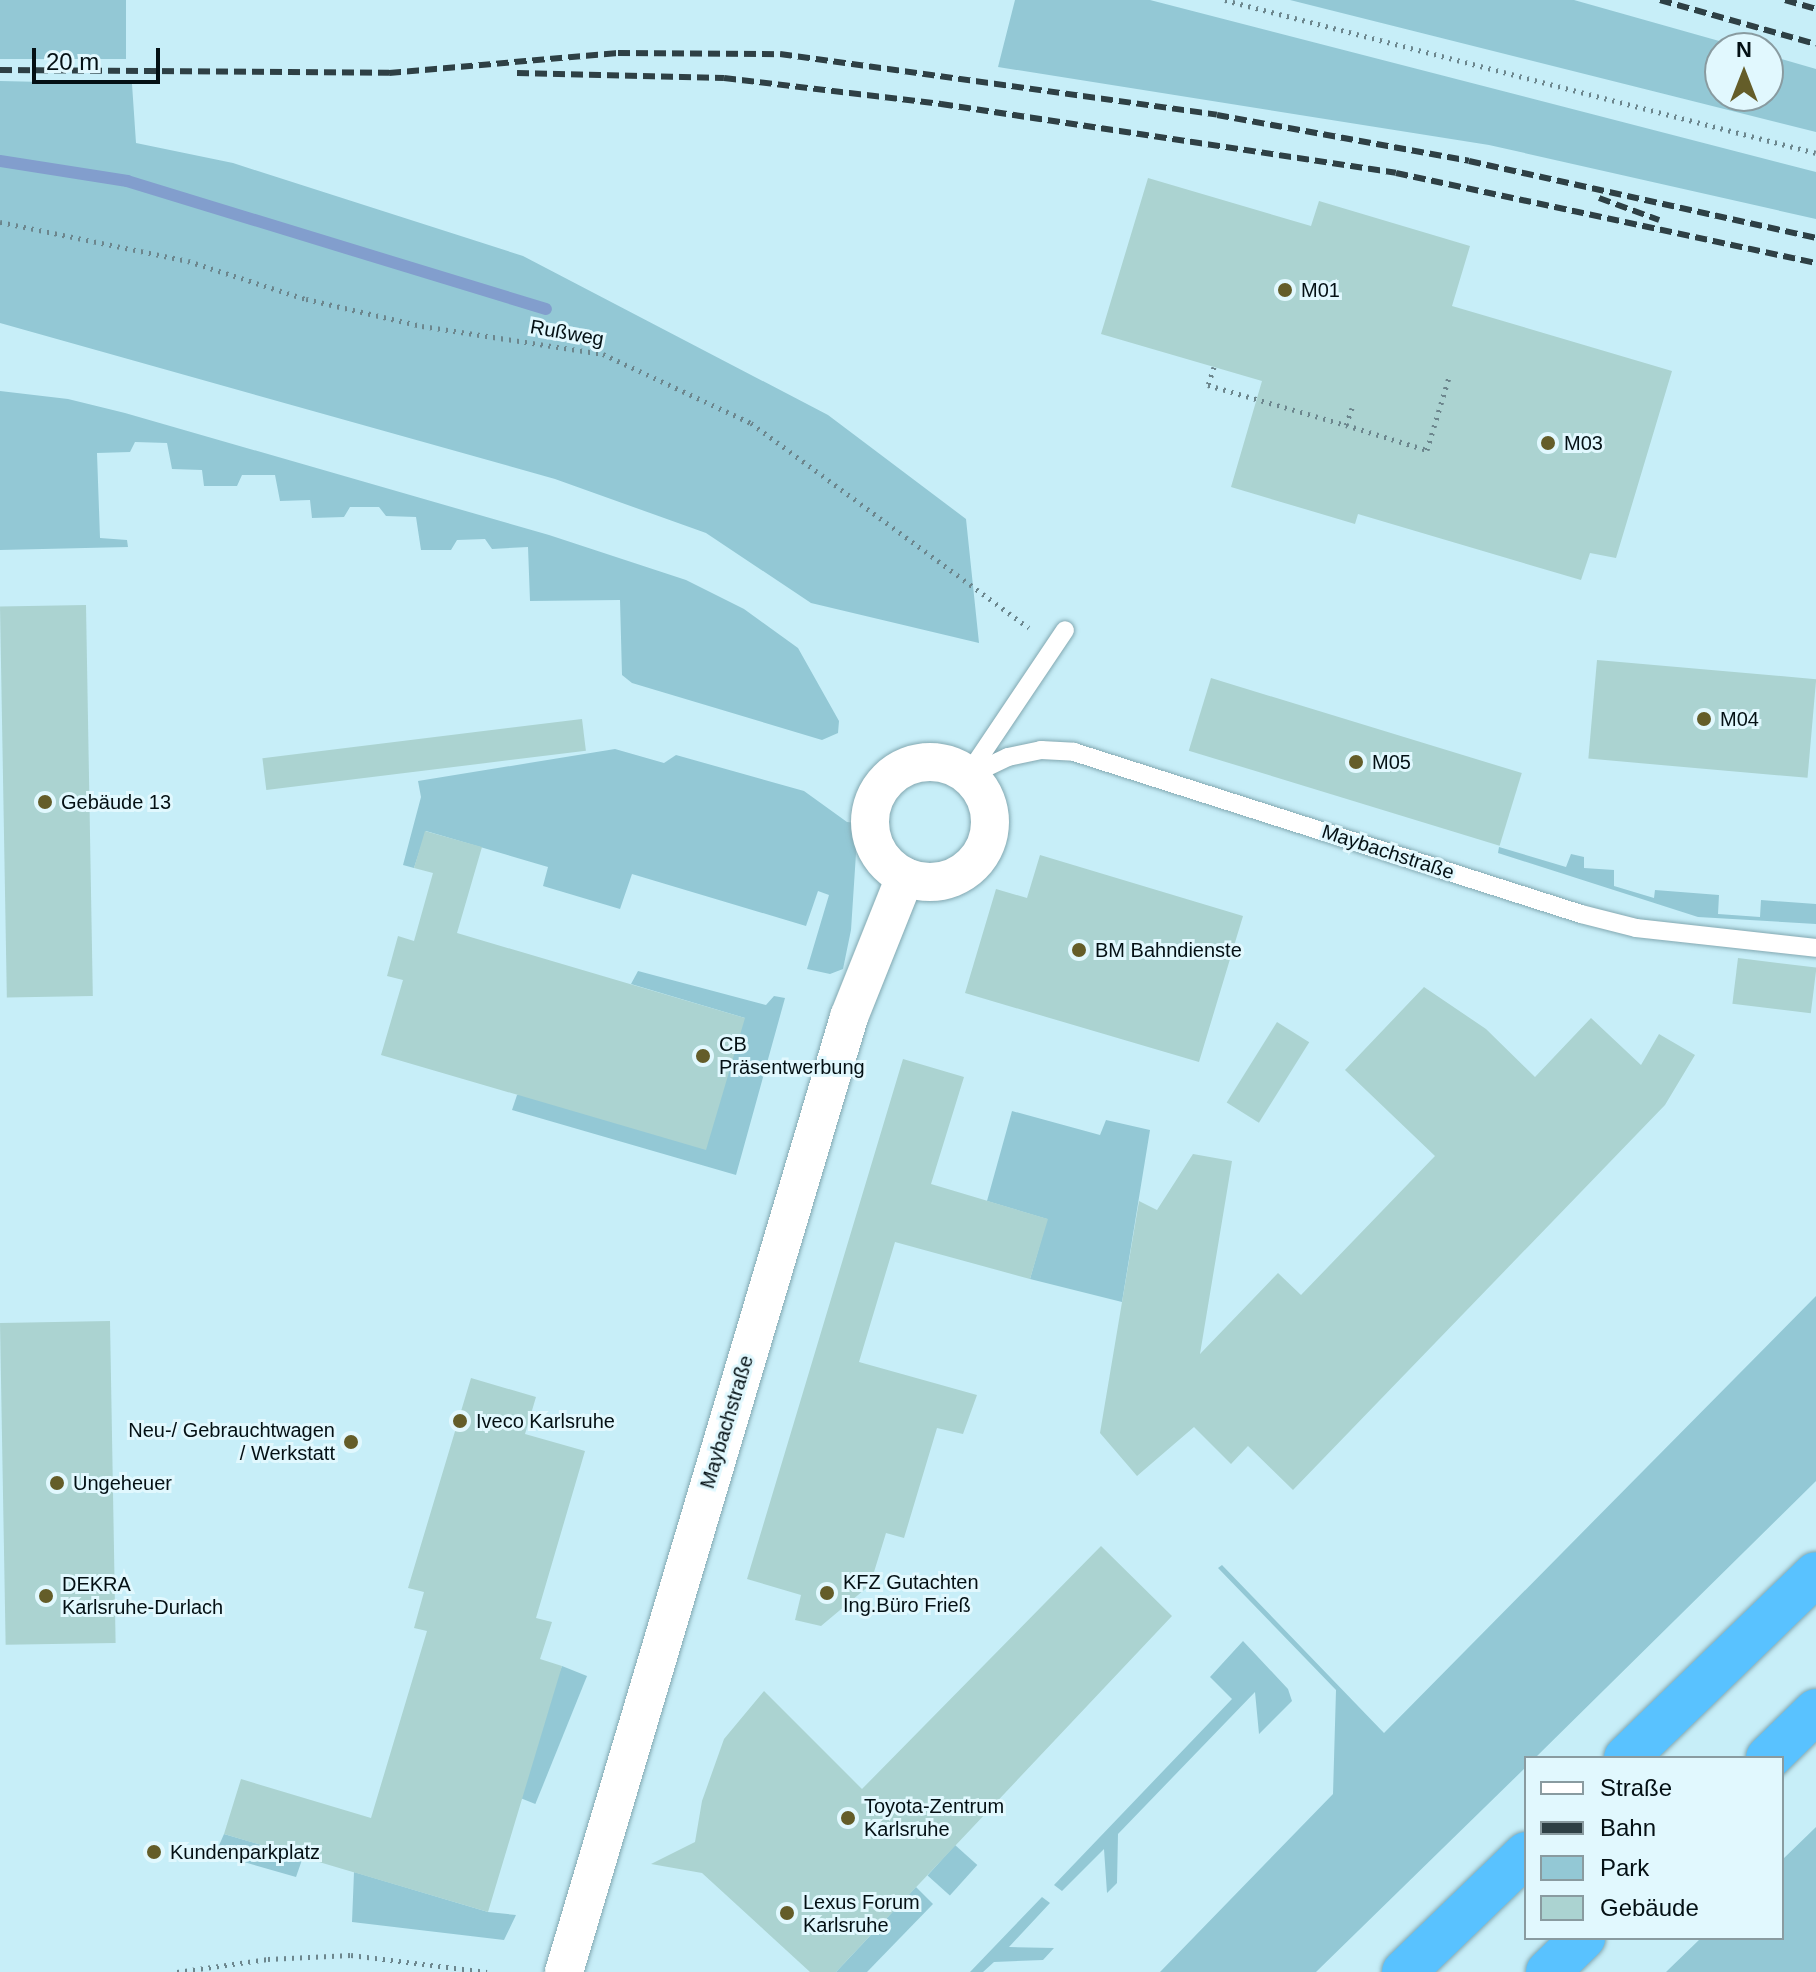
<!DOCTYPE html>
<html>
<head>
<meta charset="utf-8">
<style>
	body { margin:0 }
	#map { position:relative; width:1816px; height:1972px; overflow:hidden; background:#c7eef8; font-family:Helvetica,sans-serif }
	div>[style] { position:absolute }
	.green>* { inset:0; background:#93c8d5; transform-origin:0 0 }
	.stream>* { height:12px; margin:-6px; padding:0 6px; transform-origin:6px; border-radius:6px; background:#829ecd }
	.building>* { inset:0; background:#abd3d1; transform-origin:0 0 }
	.path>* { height:5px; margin-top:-2.5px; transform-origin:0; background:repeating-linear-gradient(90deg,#6c868d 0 2px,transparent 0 8px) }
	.roads { filter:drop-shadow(0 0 2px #83a8b1) drop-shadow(0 0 2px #83a8b1) }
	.lane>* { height:18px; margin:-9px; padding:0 9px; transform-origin:9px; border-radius:9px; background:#fff }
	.street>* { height:38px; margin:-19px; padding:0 19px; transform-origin:19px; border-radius:19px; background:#fff }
	.street>.ring { margin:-19px; padding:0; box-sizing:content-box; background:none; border:38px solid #fff; border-radius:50% }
	.highway>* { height:44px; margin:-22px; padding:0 22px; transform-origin:22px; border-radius:22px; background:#59c2ff }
	.rail>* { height:6px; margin-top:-3px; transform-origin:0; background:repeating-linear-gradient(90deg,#2e4045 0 12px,transparent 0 18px) }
	.dots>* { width:22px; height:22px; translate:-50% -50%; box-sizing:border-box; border:4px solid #e1f8fe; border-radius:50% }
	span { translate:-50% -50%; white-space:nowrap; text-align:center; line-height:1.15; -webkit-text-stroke:6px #e1f8fe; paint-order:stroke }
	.poi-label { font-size:20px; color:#041014 }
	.left { translate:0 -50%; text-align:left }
	.right { translate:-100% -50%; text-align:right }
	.street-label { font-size:20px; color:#041014 }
	.legend { position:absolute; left:1524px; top:1756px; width:260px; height:184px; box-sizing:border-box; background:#e1f8fe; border:2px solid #899ba0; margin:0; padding:10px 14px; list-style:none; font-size:24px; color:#041014 }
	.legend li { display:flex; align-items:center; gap:16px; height:40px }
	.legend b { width:40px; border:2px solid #899ba0 }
	.north { position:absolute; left:1704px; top:32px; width:80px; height:80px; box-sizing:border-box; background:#e1f8fe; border:2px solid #899ba0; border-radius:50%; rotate:0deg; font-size:22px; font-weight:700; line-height:32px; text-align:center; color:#041014 }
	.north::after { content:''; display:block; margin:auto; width:28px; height:36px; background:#645d29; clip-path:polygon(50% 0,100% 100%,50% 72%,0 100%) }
	.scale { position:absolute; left:32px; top:48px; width:128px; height:36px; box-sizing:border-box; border:4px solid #041014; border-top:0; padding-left:10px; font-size:24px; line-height:28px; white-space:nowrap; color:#041014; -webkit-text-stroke:6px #e1f8fe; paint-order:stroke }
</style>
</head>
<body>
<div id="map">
	<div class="green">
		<div style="left:0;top:0;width:126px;height:59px"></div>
		<div style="clip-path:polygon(1015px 0,1150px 0,1816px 172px,1816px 219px,1489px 145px,998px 67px)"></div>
		<div style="clip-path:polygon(1290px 0,1574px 0,1744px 48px,1720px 48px,1720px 96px,1768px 96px,1768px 55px,1816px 69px,1816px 132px)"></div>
		<div style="clip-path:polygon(0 81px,132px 84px,136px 143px,233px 163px,523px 256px,828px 415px,966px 519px,979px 643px,811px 603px,706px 533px,555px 479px,0 323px)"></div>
		<div style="clip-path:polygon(0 391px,68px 399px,125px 413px,549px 535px,686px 580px,744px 609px,798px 648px,839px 721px,838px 733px,822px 740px,632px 683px,622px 675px,620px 600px,530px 601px,528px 547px,492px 549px,485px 539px,457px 540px,451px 550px,421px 550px,416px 517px,386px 516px,379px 507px,350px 507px,344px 517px,312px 518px,310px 500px,280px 501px,275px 475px,242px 475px,237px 486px,204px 486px,202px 470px,172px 469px,167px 443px,135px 442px,130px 452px,97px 453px,100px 538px,127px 540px,128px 547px,0 550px)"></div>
		<div style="clip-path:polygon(615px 749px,664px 763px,676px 755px,804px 791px,847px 822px,858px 823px,851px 930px,843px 969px,830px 974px,807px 969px,829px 895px,818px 891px,806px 926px,632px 874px,620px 909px,543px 886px,548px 867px,426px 831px,414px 868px,403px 865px,421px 797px,418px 781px)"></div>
		<div style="clip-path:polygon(1499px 847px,1566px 867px,1571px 854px,1584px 857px,1584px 868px,1614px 870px,1614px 886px,1654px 898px,1655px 890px,1719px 895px,1718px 914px,1760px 917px,1761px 900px,1816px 904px,1816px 924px,1698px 917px,1498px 853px)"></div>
		<div style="clip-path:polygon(638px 971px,766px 1005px,774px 996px,785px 998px,736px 1175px,512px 1110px,517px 1095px,745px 1018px,631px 984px)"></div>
		<div style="clip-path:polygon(1012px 1111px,1100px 1135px,1106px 1120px,1150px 1130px,1122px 1302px,1030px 1279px,1047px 1219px,987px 1201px)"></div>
		<div style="clip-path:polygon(1816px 1296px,1816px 1481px,1535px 1758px,1526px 1758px,1526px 1767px,1316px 1972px,1160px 1972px,1333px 1794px,1336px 1690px,1218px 1568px,1222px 1565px,1384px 1733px)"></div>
		<div style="clip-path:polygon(1243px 1641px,1288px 1689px,1292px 1701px,1259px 1734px,1255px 1692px,1118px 1834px,1117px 1883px,1107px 1893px,1104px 1849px,1062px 1891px,1054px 1885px,1232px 1699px,1210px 1677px)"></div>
		<div style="left:562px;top:1666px;width:27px;height:138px;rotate:22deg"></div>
		<div style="clip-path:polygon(1816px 1827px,1816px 1972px,1666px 1972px,1701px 1938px,1782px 1938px,1782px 1860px)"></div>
		<div style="clip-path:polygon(224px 1834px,303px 1857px,296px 1877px,223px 1856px,217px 1850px)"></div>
		<div style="left:955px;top:1845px;width:30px;height:41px;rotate:42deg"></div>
		<div style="clip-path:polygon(354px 1872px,488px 1912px,516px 1915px,504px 1940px,352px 1922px)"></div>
		<div style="clip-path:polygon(916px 1887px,933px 1904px,867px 1972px,836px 1972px)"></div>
		<div style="clip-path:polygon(1042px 1897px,1050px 1903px,1009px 1947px,1054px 1948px,1043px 1960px,994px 1962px,983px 1972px,970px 1972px)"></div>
	</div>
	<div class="stream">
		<div style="left:0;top:161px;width:129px;rotate:8.9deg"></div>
		<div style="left:127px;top:181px;width:438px;rotate:17deg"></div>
	</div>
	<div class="building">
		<div style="clip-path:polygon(1148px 178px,1311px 226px,1319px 201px,1470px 246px,1452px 306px,1672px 371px,1616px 558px,1590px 553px,1581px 580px,1358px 514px,1355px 524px,1231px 487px,1262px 381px,1101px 334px)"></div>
		<div style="left:86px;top:605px;width:391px;height:86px;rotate:89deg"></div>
		<div style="left:1597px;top:660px;width:220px;height:99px;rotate:5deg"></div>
		<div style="left:1211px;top:678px;width:325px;height:76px;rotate:17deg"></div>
		<div style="left:582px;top:719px;width:32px;height:322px;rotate:83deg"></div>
		<div style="clip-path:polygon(425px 831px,482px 847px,457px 933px,745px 1018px,706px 1150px,381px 1055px,403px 980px,387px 976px,398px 936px,414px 941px,433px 873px,414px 868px)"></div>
		<div style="clip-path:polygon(1040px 855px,1243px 916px,1199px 1062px,965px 993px,996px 889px,1027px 898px)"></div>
		<div style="left:1738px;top:958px;width:79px;height:46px;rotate:7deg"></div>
		<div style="clip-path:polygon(1424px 987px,1486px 1029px,1535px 1077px,1591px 1018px,1641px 1065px,1659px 1034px,1695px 1055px,1665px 1105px,1293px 1490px,1248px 1446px,1231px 1464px,1194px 1427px,1137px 1476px,1100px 1433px,1139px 1201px,1157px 1210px,1193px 1154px,1232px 1161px,1200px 1354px,1278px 1273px,1301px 1295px,1435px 1156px,1345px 1070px)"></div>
		<div style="left:1277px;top:1022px;width:38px;height:95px;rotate:32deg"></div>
		<div style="clip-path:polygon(903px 1059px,964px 1077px,931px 1184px,1048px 1219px,1030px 1279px,895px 1242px,859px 1362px,977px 1395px,963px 1434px,937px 1428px,904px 1538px,886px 1533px,870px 1585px,821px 1626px,795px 1620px,801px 1595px,747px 1579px)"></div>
		<div style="left:110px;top:1321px;width:322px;height:110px;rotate:89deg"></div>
		<div style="clip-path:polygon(471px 1378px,536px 1397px,525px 1434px,585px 1451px,536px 1618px,552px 1622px,540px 1659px,562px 1666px,488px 1912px,224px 1834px,241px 1779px,371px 1818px,427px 1631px,414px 1628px,424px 1592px,408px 1588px)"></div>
		<div style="clip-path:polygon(1101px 1546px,1172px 1616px,836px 1972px,810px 1972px,702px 1873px,651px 1864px,695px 1842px,702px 1801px,724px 1739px,764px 1691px,862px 1789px)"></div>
	</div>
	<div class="path">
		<div style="left:1225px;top:0;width:610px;rotate:14.51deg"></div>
		<div style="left:0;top:222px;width:192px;rotate:11.7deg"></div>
		<div style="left:188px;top:261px;width:124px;rotate:17.9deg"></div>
		<div style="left:306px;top:299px;width:119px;rotate:13.1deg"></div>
		<div style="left:422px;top:326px;width:183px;rotate:8.8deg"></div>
		<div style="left:603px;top:354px;width:163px;rotate:25deg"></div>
		<div style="left:751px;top:423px;width:345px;rotate:36.4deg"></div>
		<div style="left:1214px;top:367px;width:19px;rotate:108deg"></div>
		<div style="left:1208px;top:385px;width:144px;rotate:16.2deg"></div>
		<div style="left:1352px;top:408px;width:18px;rotate:109deg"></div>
		<div style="left:1346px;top:425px;width:85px;rotate:17.2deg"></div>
		<div style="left:1427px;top:450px;width:76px;rotate:-73.2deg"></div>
		<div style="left:177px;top:1972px;width:92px;rotate:-8.1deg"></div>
		<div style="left:268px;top:1959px;width:83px;rotate:-2.8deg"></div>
		<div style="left:351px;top:1955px;width:137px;rotate:7.1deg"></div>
	</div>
	<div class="roads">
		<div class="lane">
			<div style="left:969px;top:773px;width:172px;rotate:-56.1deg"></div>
			<div style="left:968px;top:776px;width:44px;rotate:-25.4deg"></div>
			<div style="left:1008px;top:757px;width:34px;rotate:-12deg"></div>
			<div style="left:1041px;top:750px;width:33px;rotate:3deg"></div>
			<div style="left:1074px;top:752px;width:532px;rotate:17.72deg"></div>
			<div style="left:1581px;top:914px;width:57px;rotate:14.3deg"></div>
			<div style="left:1636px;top:928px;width:181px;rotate:6.3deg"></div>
		</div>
		<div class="street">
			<div class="ring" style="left:870px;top:762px;width:82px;height:82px"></div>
			<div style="left:564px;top:1972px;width:997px;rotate:-73.38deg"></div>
			<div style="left:849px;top:1017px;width:151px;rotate:-68.2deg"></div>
		</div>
		<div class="highway">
			<div style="left:1626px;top:1758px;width:264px;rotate:-44.1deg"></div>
			<div style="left:1768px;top:1758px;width:67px;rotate:-44.4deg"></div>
			<div style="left:1404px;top:1972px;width:170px;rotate:-44deg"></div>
			<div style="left:1548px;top:1972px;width:49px;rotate:-44.2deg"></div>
		</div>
	</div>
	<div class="rail">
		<div style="left:1660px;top:0;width:162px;rotate:15.8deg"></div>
		<div style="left:1785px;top:0;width:32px;rotate:16deg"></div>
		<div style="left:0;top:70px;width:389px;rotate:0.4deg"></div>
		<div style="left:389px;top:73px;width:230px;rotate:-5deg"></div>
		<div style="left:618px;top:53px;width:162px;rotate:0.4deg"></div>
		<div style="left:780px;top:54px;width:441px;rotate:7.9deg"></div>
		<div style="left:1217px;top:115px;width:256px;rotate:10.3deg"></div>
		<div style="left:1469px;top:161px;width:355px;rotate:12.5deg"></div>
		<div style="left:517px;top:73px;width:207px;rotate:1.4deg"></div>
		<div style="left:724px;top:78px;width:219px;rotate:6.8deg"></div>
		<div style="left:941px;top:104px;width:460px;rotate:8.6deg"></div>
		<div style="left:1396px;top:173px;width:430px;rotate:12.1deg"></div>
		<div style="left:1599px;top:198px;width:64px;rotate:20.1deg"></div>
	</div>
	<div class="dots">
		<div style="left:1285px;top:290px;background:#645d29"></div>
		<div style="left:1548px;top:443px;background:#645d29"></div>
		<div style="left:1704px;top:719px;background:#645d29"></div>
		<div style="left:1356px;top:762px;background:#645d29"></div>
		<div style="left:45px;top:802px;background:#645d29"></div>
		<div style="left:1079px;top:950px;background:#645d29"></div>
		<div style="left:703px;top:1056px;background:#645d29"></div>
		<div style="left:460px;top:1421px;background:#645d29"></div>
		<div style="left:351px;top:1442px;background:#645d29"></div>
		<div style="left:57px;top:1483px;background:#645d29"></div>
		<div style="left:827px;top:1593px;background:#645d29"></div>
		<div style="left:46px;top:1596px;background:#645d29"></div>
		<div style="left:848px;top:1818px;background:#645d29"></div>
		<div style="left:154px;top:1852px;background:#645d29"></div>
		<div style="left:787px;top:1913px;background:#645d29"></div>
	</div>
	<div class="poi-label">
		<span class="left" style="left:1301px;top:290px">M01</span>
		<span class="left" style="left:1564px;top:443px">M03</span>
		<span class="left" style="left:1720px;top:719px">M04</span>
		<span class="left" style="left:1372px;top:762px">M05</span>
		<span class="left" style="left:61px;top:802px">Gebäude 13</span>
		<span class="left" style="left:1095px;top:950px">BM Bahndienste</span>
		<span class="left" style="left:719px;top:1056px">CB<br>Präsentwerbung</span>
		<span class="left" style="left:476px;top:1421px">Iveco Karlsruhe</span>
		<span class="right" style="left:335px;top:1442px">Neu-/ Gebrauchtwagen<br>/ Werkstatt</span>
		<span class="left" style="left:73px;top:1483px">Ungeheuer</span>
		<span class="left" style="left:843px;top:1594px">KFZ Gutachten<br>Ing.Büro Frieß</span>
		<span class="left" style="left:62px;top:1596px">DEKRA<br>Karlsruhe-Durlach</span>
		<span class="left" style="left:864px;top:1818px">Toyota-Zentrum<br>Karlsruhe</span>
		<span class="left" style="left:170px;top:1852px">Kundenparkplatz</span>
		<span class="left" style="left:803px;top:1914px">Lexus Forum<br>Karlsruhe</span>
	</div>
	<div class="street-label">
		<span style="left:567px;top:333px;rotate:10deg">Rußweg</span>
		<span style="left:1388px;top:852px;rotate:18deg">Maybachstraße</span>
		<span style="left:727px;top:1422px;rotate:-73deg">Maybachstraße</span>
	</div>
	<ul class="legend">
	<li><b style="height:10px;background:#fff"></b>Straße</li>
	<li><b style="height:10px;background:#2e4045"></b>Bahn</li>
	<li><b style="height:22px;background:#93c8d5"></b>Park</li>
	<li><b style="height:22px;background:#abd3d1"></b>Gebäude</li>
	</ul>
	<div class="north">N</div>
	<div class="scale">20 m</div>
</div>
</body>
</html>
